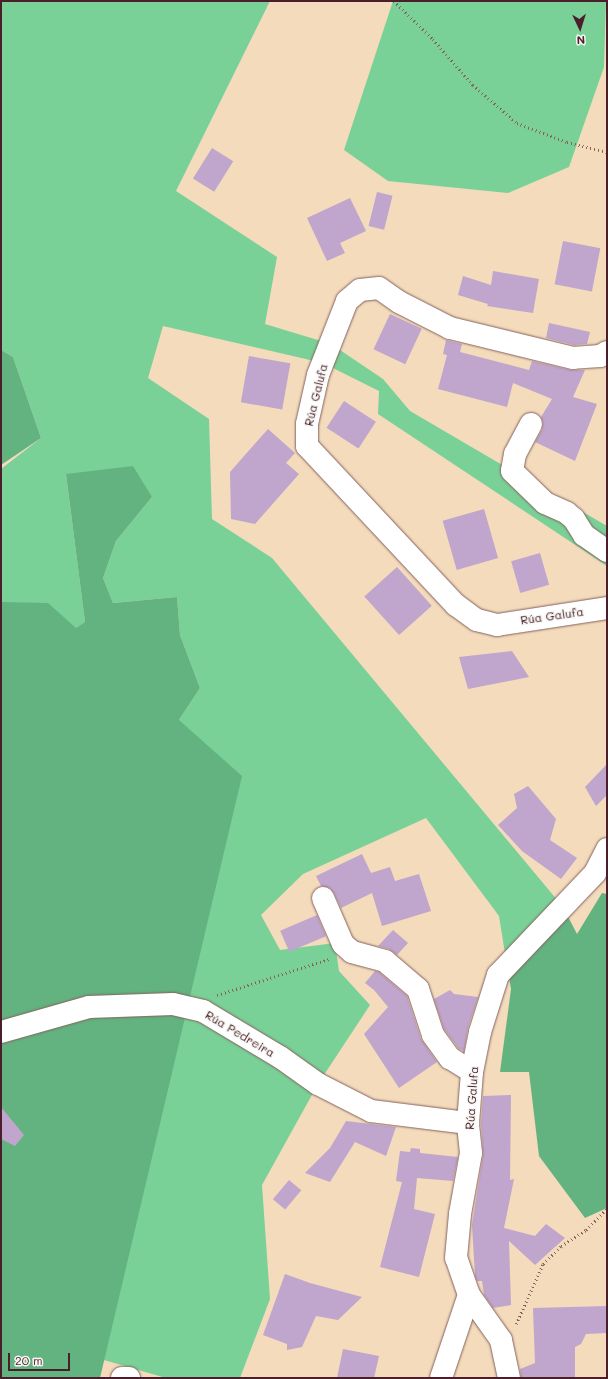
<!DOCTYPE html>
<html>
<head>
<meta charset="utf-8">
<style>
	body { margin:0 }
	#map { position:relative; width:608px; height:1379px; overflow:hidden; background:#f3dbbc; font-family:Mali,sans-serif }
	div>[style] { position:absolute }
	.green>* { inset:0; background:#79d197 }
	.forest>* { inset:0; background:#62b380 }
	.building>* { inset:0; background:#c0a5cd; transform-origin:0 0 }
	.path>* { height:2.5px; margin-top:-1.25px; transform-origin:0; background:repeating-linear-gradient(90deg,#85615e 0 1px,transparent 0 4px) }
	.roads { filter:drop-shadow(0 0 1px #85615e) drop-shadow(0 0 1px #85615e) }
	.minor>* { height:22px; margin:-11px; padding:0 11px; transform-origin:11px; border-radius:11px; background:#fff }
	span { translate:-50% -50%; white-space:nowrap; text-align:center; line-height:1.15; -webkit-text-stroke:3px #f6f6f2; paint-order:stroke }
	.street-label { font-size:12px; color:#4a1f2b }
	.frame { position:absolute; inset:0; border:2px solid #4a1f2b; pointer-events:none }
	.north { position:absolute; left:560px; top:8px; width:40px; height:40px; -webkit-text-stroke:3px #f6f6f2; paint-order:stroke; rotate:176deg; font-size:11px; font-weight:700; line-height:16px; text-align:center; color:#4a1f2b }
	.north::after { content:''; display:block; margin:auto; width:14px; height:18px; background:#4a1f2b; clip-path:polygon(50% 0,100% 100%,50% 72%,0 100%) }
	.scale { position:absolute; left:8px; top:1353px; width:62px; height:18px; box-sizing:border-box; border:2px solid #4a1f2b; border-top:0; padding-left:5px; font-size:12px; line-height:14px; white-space:nowrap; color:#4a1f2b; -webkit-text-stroke:3px #f6f6f2; paint-order:stroke }
</style>
</head>
<body>
<div id="map">
	<div class="green">
		<div style="clip-path:polygon(1px 1px,270px 1px,176px 191px,277px 257px,265px 324px,331px 344px,383px 379px,410px 411px,607px 526px,607px 566px,378px 414px,379px 391px,323px 363px,163px 326px,148px 378px,209px 419px,212px 519px,272px 558px,563px 907px,507px 966px,499px 916px,426px 818px,303px 874px,261px 915px,280px 950px,335px 943px,339px 971px,370px 1005px,318px 1084px,262px 1185px,270px 1299px,240px 1378px,166px 1378px,97px 1358px,168px 737px,200px 688px,180px 635px,177px 597px,113px 603px,103px 578px,116px 541px,152px 497px,66px 474px,85px 622px,44px 652px,1px 648px,1px 469px,41px 438px,13px 357px,1px 350px)"></div>
		<div style="clip-path:polygon(393px 1px,606px 1px,604px 67px,569px 167px,508px 193px,388px 181px,344px 150px)"></div>
	</div>
	<div class="forest">
		<div style="clip-path:polygon(1px 350px,13px 357px,41px 438px,1px 465px)"></div>
		<div style="clip-path:polygon(133px 466px,152px 497px,116px 541px,103px 578px,113px 603px,177px 597px,180px 635px,200px 688px,179px 720px,242px 776px,100px 1378px,1px 1378px,1px 602px,48px 603px,76px 628px,85px 622px,66px 474px)"></div>
		<div style="clip-path:polygon(602px 893px,607px 894px,607px 1208px,585px 1218px,539px 1156px,529px 1072px,500px 1072px,511px 989px,507px 966px,563px 907px,577px 934px)"></div>
	</div>
	<div class="building">
		<div style="left:212px;top:148px;width:25px;height:36px;rotate:32deg"></div>
		<div style="left:377px;top:192px;width:16px;height:35px;rotate:14deg"></div>
		<div style="clip-path:polygon(350px 198px,366px 231px,340px 243px,345px 253px,327px 261px,307px 218px)"></div>
		<div style="left:563px;top:241px;width:38px;height:44px;rotate:11deg"></div>
		<div style="clip-path:polygon(493px 271px,539px 279px,533px 313px,487px 306px,488px 304px,458px 295px,463px 276px,491px 285px)"></div>
		<div style="left:390px;top:314px;width:35px;height:39px;rotate:25deg"></div>
		<div style="clip-path:polygon(549px 323px,590px 332px,587px 344px,574px 345px,546px 338px)"></div>
		<div style="clip-path:polygon(446px 340px,462px 344px,460px 352px,529px 370px,532px 361px,570px 370px,585px 370px,573px 397px,597px 404px,575px 461px,535px 442px,542px 430px,543px 423px,541px 417px,552px 399px,513px 383px,507px 407px,438px 389px,447px 355px,443px 354px)"></div>
		<div style="left:249px;top:356px;width:42px;height:47px;rotate:10deg"></div>
		<div style="left:344px;top:401px;width:38px;height:32px;rotate:33deg"></div>
		<div style="clip-path:polygon(268px 429px,295px 453px,286px 463px,299px 474px,255px 524px,231px 519px,230px 472px)"></div>
		<div style="left:484px;top:509px;width:51px;height:43px;rotate:74deg"></div>
		<div style="left:540px;top:553px;width:33px;height:30px;rotate:74deg"></div>
		<div style="left:397px;top:567px;width:52px;height:44px;rotate:48deg"></div>
		<div style="clip-path:polygon(512px 651px,529px 677px,468px 689px,459px 657px)"></div>
		<div style="clip-path:polygon(607px 764px,607px 795px,596px 806px,585px 787px)"></div>
		<div style="clip-path:polygon(528px 786px,556px 819px,550px 840px,577px 858px,561px 879px,522px 851px,498px 825px,517px 808px,514px 794px)"></div>
		<div style="clip-path:polygon(362px 854px,371px 873px,390px 867px,395px 881px,419px 874px,431px 911px,382px 926px,372px 893px,341px 908px,334px 893px,330px 888px,321px 886px,316px 876px)"></div>
		<div style="left:317px;top:915px;width:23px;height:40px;rotate:67deg"></div>
		<div style="clip-path:polygon(393px 930px,408px 943px,397px 955px,389px 949px,378px 946px)"></div>
		<div style="clip-path:polygon(375px 971px,379px 972px,407px 996px,421px 1039px,437px 1062px,399px 1088px,364px 1034px,388px 1007px,374px 990px,365px 983px)"></div>
		<div style="clip-path:polygon(450px 990px,454px 994px,478px 997px,468px 1028px,464px 1051px,459px 1049px,444px 1029px,434px 999px)"></div>
		<div style="clip-path:polygon(511px 1095px,510px 1180px,514px 1179px,504px 1228px,535px 1236px,546px 1224px,565px 1238px,535px 1265px,509px 1241px,511px 1305px,493px 1308px,484px 1295px,482px 1281px,477px 1281px,475px 1276px,472px 1225px,483px 1155px,481px 1123px,483px 1096px)"></div>
		<div style="clip-path:polygon(1px 1107px,24px 1135px,15px 1146px,1px 1139px)"></div>
		<div style="clip-path:polygon(346px 1121px,396px 1127px,386px 1156px,355px 1142px,330px 1182px,305px 1173px,330px 1148px)"></div>
		<div style="clip-path:polygon(411px 1148px,420px 1149px,420px 1153px,458px 1157px,453px 1181px,417px 1178px,414px 1209px,435px 1214px,419px 1277px,380px 1267px,402px 1182px,396px 1181px,400px 1151px,410px 1152px)"></div>
		<div style="left:289px;top:1180px;width:16px;height:25px;rotate:40deg"></div>
		<div style="clip-path:polygon(285px 1274px,310px 1283px,362px 1297px,338px 1320px,316px 1316px,302px 1347px,287px 1350px,287px 1344px,263px 1335px)"></div>
		<div style="clip-path:polygon(607px 1306px,607px 1333px,586px 1334px,581px 1344px,575px 1347px,575px 1378px,521px 1378px,520px 1369px,535px 1363px,533px 1308px)"></div>
		<div style="clip-path:polygon(343px 1349px,379px 1356px,374px 1378px,337px 1378px)"></div>
	</div>
	<div class="path">
		<div style="left:394px;top:1px;width:54px;rotate:44.3deg"></div>
		<div style="left:433px;top:39px;width:61px;rotate:49deg"></div>
		<div style="left:473px;top:85px;width:58px;rotate:40.8deg"></div>
		<div style="left:517px;top:123px;width:53px;rotate:20.8deg"></div>
		<div style="left:567px;top:142px;width:41px;rotate:14deg"></div>
		<div style="left:217px;top:995px;width:118px;rotate:-17.8deg"></div>
		<div style="left:516px;top:1324px;width:66px;rotate:-65.8deg"></div>
		<div style="left:543px;top:1264px;width:25px;rotate:-45deg"></div>
		<div style="left:561px;top:1246px;width:30px;rotate:-33deg"></div>
		<div style="left:586px;top:1230px;width:30px;rotate:-46deg"></div>
	</div>
	<div class="roads">
		<div class="minor">
			<div style="left:607px;top:352px;width:8px;rotate:150deg"></div>
			<div style="left:600px;top:356px;width:27px;rotate:176deg"></div>
			<div style="left:573px;top:358px;width:127px;rotate:-166.3deg"></div>
			<div style="left:450px;top:328px;width:57px;rotate:-153deg"></div>
			<div style="left:399px;top:302px;width:24px;rotate:-145deg"></div>
			<div style="left:379px;top:288px;width:19px;rotate:174deg"></div>
			<div style="left:360px;top:290px;width:17px;rotate:140deg"></div>
			<div style="left:347px;top:301px;width:79px;rotate:111.4deg"></div>
			<div style="left:318px;top:375px;width:50px;rotate:102.7deg"></div>
			<div style="left:307px;top:424px;width:22px;rotate:90deg"></div>
			<div style="left:307px;top:446px;width:218px;rotate:46.9deg"></div>
			<div style="left:456px;top:605px;width:26px;rotate:36deg"></div>
			<div style="left:477px;top:620px;width:21px;rotate:14deg"></div>
			<div style="left:497px;top:625px;width:111px;rotate:-8.8deg"></div>
			<div style="left:531px;top:424px;width:34px;rotate:118deg"></div>
			<div style="left:515px;top:454px;width:17px;rotate:100deg"></div>
			<div style="left:512px;top:471px;width:46px;rotate:44.1deg"></div>
			<div style="left:545px;top:503px;width:24px;rotate:24deg"></div>
			<div style="left:567px;top:513px;width:9px;rotate:41deg"></div>
			<div style="left:574px;top:519px;width:19px;rotate:58deg"></div>
			<div style="left:584px;top:535px;width:28px;rotate:35deg"></div>
			<div style="left:323px;top:898px;width:50px;rotate:66.5deg"></div>
			<div style="left:343px;top:944px;width:12px;rotate:42deg"></div>
			<div style="left:352px;top:952px;width:34px;rotate:15deg"></div>
			<div style="left:385px;top:961px;width:43px;rotate:40.3deg"></div>
			<div style="left:418px;top:989px;width:48px;rotate:71.9deg"></div>
			<div style="left:433px;top:1035px;width:29px;rotate:54deg"></div>
			<div style="left:450px;top:1058px;width:26px;rotate:32deg"></div>
			<div style="left:1px;top:1032px;width:91px;rotate:-15.9deg"></div>
			<div style="left:89px;top:1007px;width:84px;rotate:-2deg"></div>
			<div style="left:173px;top:1004px;width:31px;rotate:13deg"></div>
			<div style="left:203px;top:1011px;width:90px;rotate:30.9deg"></div>
			<div style="left:280px;top:1057px;width:47px;rotate:35.4deg"></div>
			<div style="left:318px;top:1084px;width:59px;rotate:27deg"></div>
			<div style="left:371px;top:1111px;width:98px;rotate:7.1deg"></div>
			<div style="left:122px;top:1378px;width:7px"></div>
			<div style="left:441px;top:1378px;width:88px;rotate:-71.4deg"></div>
			<div style="left:509px;top:1378px;width:39px;rotate:-102deg"></div>
			<div style="left:501px;top:1340px;width:55px;rotate:-125.4deg"></div>
			<div style="left:469px;top:1295px;width:39px;rotate:-109deg"></div>
			<div style="left:456px;top:1258px;width:44px;rotate:-84.8deg"></div>
			<div style="left:460px;top:1214px;width:62px;rotate:-79.8deg"></div>
			<div style="left:471px;top:1153px;width:30px;rotate:-96deg"></div>
			<div style="left:468px;top:1123px;width:51px;rotate:-85.5deg"></div>
			<div style="left:472px;top:1072px;width:41px;rotate:-78.7deg"></div>
			<div style="left:480px;top:1032px;width:60px;rotate:-72.5deg"></div>
			<div style="left:498px;top:975px;width:141px;rotate:-46.4deg"></div>
			<div style="left:595px;top:873px;width:27px;rotate:-63deg"></div>
		</div>
	</div>
	<div class="street-label">
		<span style="left:316px;top:395px;rotate:-76deg">Rúa Galufa</span>
		<span style="left:552px;top:616px;rotate:-8deg">Rúa Galufa</span>
		<span style="left:240px;top:1034px;rotate:31deg">Rúa Pedreira</span>
		<span style="left:472px;top:1098px;rotate:-86deg">Rúa Galufa</span>
	</div>
	<div class="frame"></div>
	<div class="north">N</div>
	<div class="scale">20 m</div>
</div>
</body>
</html>
